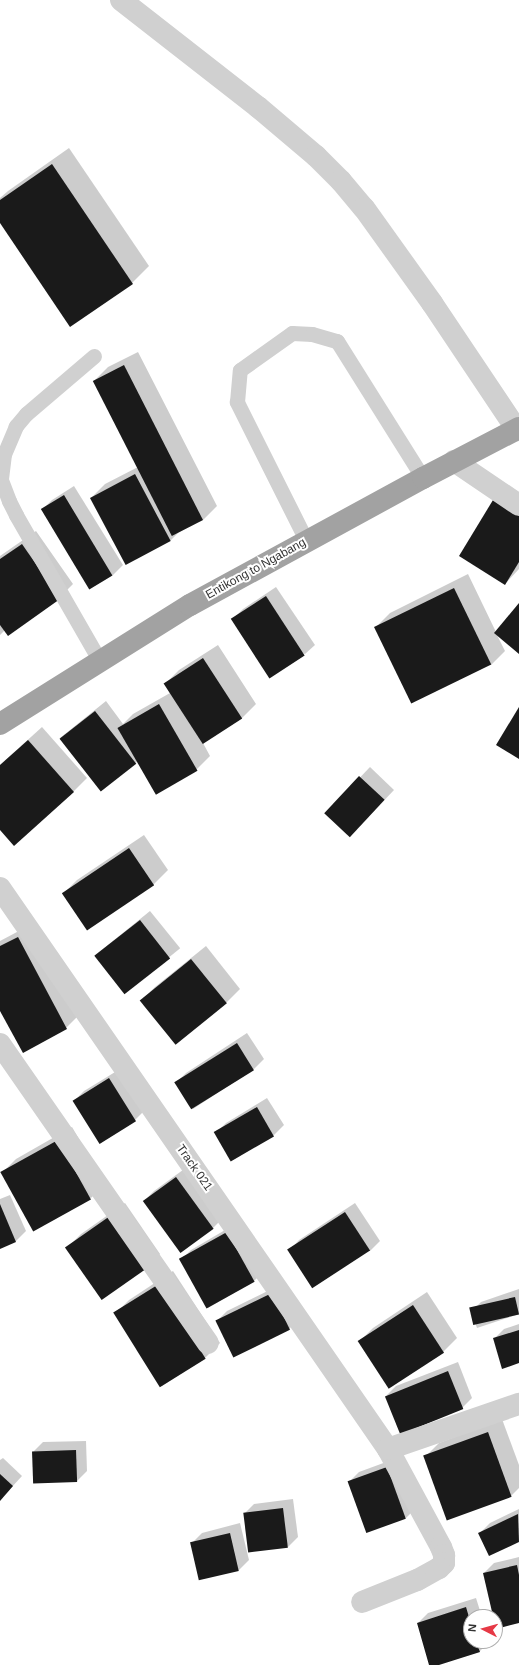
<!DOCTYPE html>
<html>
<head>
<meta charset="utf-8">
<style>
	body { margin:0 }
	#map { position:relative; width:519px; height:1665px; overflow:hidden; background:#fff; font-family:Arial,sans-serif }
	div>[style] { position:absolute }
	.shadow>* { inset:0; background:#0003; transform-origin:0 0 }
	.building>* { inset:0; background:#1a1a1a; transform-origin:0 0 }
	.service>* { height:15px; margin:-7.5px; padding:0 7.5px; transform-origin:7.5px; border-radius:7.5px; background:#d0d0d0 }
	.minor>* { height:22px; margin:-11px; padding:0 11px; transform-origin:11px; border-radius:11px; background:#d0d0d0 }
	.trunk>* { height:22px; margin:-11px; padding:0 11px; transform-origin:11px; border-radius:11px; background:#a2a2a2 }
	span { translate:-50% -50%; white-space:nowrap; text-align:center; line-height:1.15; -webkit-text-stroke:4px #fff; paint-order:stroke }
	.street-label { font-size:12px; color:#333 }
	.north { position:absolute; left:463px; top:1609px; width:40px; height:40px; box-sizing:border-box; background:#fff; border:1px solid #adadad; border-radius:50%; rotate:276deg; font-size:11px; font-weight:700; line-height:16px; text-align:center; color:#333 }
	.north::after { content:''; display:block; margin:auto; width:14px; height:18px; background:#e63946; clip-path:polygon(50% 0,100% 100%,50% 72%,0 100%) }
</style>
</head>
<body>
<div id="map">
	<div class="shadow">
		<div style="clip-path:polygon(69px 148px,149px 266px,132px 283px,70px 326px,0 221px,0 198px,8px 191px)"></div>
		<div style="clip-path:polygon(138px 352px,217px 506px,203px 520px,179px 532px,170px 541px,91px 498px,105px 484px,138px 467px,94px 381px,108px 367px)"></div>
		<div style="clip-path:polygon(74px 486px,123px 565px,113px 575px,91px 588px,42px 510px,52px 500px)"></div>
		<div style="clip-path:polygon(519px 494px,519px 569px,505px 584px)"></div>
		<div style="clip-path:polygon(36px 531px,73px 584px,59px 598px,5px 630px,0 635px,0 556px)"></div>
		<div style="clip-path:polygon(468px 574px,496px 632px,519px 605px,519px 652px,496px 633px,505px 651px,491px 665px,376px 627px,390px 613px)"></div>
		<div style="clip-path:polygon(276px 587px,315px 645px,305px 654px,233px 619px,243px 609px)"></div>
		<div style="clip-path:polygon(218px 645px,256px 704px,242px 718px,203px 743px,210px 756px,196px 770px,138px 761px,101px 791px,60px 738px,106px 701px,123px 724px,133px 714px,170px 693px,165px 684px,179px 670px)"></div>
		<div style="clip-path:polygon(42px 727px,87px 778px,73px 792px,0 828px,0 765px)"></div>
		<div style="clip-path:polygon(370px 767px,394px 790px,360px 826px,326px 813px)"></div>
		<div style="clip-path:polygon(144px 835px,168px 870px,154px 884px,87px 929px,63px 894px,77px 880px)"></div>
		<div style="left:150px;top:911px;width:48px;height:70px;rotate:51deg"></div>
		<div style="clip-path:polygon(32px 924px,80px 1014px,66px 1028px,23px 1052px,0 1009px,0 941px)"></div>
		<div style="clip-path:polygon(206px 946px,240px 989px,226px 1003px,141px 1001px,155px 987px)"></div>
		<div style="clip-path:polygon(247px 1033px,264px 1059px,254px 1069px,193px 1109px,176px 1083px,186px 1073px)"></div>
		<div style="clip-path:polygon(120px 1069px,145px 1110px,135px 1120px,74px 1101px,84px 1091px)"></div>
		<div style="clip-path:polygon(267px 1098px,284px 1125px,274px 1135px,233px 1160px,216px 1133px,226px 1123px)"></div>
		<div style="clip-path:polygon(72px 1127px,105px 1184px,91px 1198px,2px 1173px,16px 1159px)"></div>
		<div style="clip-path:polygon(187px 1167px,223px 1218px,213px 1228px,144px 1201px,154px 1191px)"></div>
		<div style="clip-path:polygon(10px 1195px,26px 1231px,16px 1241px,0 1247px,0 1199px)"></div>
		<div style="clip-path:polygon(125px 1203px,160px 1254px,146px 1268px,67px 1248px,81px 1234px)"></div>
		<div style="clip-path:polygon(355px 1203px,380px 1241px,370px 1251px,290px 1250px,299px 1240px)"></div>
		<div style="clip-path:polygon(237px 1223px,264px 1271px,254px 1281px,208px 1308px,181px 1260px,191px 1250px)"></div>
		<div style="clip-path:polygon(173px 1271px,220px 1343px,206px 1357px,162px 1386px,115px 1314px,129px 1300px)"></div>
		<div style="clip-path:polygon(282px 1284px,299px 1319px,289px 1329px,217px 1321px,227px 1311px)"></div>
		<div style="clip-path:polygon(519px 1289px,519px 1314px,477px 1328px,471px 1312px,481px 1302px)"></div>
		<div style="clip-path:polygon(427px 1292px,457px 1338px,443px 1352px,359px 1342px,373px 1328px)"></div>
		<div style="clip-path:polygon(519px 1324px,519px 1362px,494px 1339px,504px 1329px)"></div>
		<div style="clip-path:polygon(458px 1362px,472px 1398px,462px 1408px,386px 1396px,396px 1386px)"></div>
		<div style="clip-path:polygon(502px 1419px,519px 1465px,519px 1488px,511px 1496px,425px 1457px,439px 1443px)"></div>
		<div style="clip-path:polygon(86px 1441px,87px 1471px,77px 1481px,33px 1452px,43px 1442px)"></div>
		<div style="clip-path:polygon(3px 1458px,22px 1476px,0 1500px,0 1460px)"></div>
		<div style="clip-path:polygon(397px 1458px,416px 1508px,406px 1518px,349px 1482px,359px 1472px)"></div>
		<div style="clip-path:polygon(293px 1499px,298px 1537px,288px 1547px,244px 1514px,254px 1504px)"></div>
		<div style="clip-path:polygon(519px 1509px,519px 1541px,489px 1554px,480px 1533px,490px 1523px)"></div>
		<div style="clip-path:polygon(240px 1523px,249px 1560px,239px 1570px,192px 1543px,202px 1533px)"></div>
		<div style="clip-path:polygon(519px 1557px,519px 1622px,484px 1573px,494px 1563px)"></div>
		<div style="clip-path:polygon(476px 1598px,482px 1617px,471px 1617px,471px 1641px,489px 1642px,479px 1652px,436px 1665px,430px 1665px,418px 1623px,428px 1613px)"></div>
	</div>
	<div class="building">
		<div style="clip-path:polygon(52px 164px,133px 284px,70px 327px,0 223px,0 200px)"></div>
		<div style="left:124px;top:365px;width:174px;height:35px;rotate:63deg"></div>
		<div style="left:135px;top:474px;width:76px;height:51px;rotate:62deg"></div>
		<div style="left:64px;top:495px;width:94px;height:27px;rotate:59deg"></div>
		<div style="clip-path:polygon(493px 500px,519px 516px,519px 562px,505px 585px,459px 556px)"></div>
		<div style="clip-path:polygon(22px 544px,60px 599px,8px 636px,0 625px,0 559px)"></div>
		<div style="left:454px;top:588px;width:85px;height:89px;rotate:64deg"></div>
		<div style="left:266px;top:596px;width:71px;height:42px;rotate:57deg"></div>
		<div style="clip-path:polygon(519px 603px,519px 654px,494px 633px)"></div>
		<div style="left:203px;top:658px;width:72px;height:47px;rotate:57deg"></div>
		<div style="left:159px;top:704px;width:77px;height:48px;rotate:60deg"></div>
		<div style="clip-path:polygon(519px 707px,519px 759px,496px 745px)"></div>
		<div style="left:95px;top:711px;width:67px;height:45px;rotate:52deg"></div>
		<div style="clip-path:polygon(28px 740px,74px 792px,14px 846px,0 830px,0 765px)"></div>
		<div style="left:359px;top:776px;width:35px;height:51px;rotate:43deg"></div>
		<div style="left:129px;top:848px;width:45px;height:81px;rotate:56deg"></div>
		<div style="left:140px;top:920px;width:49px;height:58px;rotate:52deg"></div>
		<div style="clip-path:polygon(18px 937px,67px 1029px,23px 1053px,0 1011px,0 946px)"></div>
		<div style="left:191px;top:959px;width:57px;height:66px;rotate:51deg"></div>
		<div style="left:237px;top:1043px;width:32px;height:74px;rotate:58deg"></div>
		<div style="left:109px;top:1078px;width:51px;height:43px;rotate:58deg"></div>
		<div style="left:257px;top:1107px;width:34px;height:50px;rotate:60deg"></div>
		<div style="left:58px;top:1140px;width:68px;height:66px;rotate:61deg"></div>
		<div style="left:176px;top:1177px;width:64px;height:41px;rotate:54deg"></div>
		<div style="clip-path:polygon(0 1204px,16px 1242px,0 1249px)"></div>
		<div style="left:345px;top:1212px;width:46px;height:69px;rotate:57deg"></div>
		<div style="left:110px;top:1216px;width:64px;height:55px;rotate:55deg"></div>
		<div style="left:227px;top:1232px;width:57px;height:55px;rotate:61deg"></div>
		<div style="left:159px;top:1284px;width:88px;height:54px;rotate:58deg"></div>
		<div style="left:272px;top:1293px;width:41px;height:63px;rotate:64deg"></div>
		<div style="left:515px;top:1297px;width:18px;height:47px;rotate:77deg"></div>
		<div style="left:413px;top:1305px;width:57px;height:66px;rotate:57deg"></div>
		<div style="clip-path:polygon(519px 1330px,519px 1363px,502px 1369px,493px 1338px)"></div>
		<div style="left:448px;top:1371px;width:41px;height:68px;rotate:68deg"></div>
		<div style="left:488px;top:1432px;width:69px;height:69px;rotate:70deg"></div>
		<div style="left:76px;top:1450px;width:32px;height:44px;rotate:88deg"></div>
		<div style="left:387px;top:1467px;width:55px;height:42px;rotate:70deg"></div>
		<div style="clip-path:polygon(0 1474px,13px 1486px,0 1501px)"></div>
		<div style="left:283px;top:1508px;width:40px;height:40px;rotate:83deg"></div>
		<div style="clip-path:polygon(518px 1514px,519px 1542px,489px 1556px,478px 1533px)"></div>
		<div style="left:230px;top:1533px;width:39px;height:41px;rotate:77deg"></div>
		<div style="clip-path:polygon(517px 1565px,519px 1575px,519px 1623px,496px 1629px,483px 1573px)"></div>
		<div style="clip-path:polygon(466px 1607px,471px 1624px,471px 1641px,476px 1641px,480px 1652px,439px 1665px,429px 1665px,417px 1623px)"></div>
	</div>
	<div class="service">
		<div style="left:94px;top:356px;width:89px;rotate:139.5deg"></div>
		<div style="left:26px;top:414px;width:16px;rotate:130deg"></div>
		<div style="left:16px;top:426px;width:30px;rotate:113deg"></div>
		<div style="left:4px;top:454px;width:26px;rotate:97deg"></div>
		<div style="left:1px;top:480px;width:22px;rotate:69deg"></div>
		<div style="left:9px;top:501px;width:16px;rotate:63deg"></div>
		<div style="left:16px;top:515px;width:168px;rotate:60.1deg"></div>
		<div style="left:307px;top:542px;width:157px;rotate:-116.6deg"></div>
		<div style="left:237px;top:402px;width:32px;rotate:-85deg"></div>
		<div style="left:240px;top:370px;width:64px;rotate:-35.4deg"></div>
		<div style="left:292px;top:333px;width:20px;rotate:3deg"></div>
		<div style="left:312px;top:334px;width:26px;rotate:16deg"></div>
		<div style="left:337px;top:341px;width:162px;rotate:57.9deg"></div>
	</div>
	<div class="minor">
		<div style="left:121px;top:0;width:174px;rotate:38deg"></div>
		<div style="left:258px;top:107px;width:76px;rotate:40.2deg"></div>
		<div style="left:316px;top:156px;width:35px;rotate:45deg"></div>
		<div style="left:341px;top:181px;width:35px;rotate:50deg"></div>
		<div style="left:364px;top:208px;width:117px;rotate:54.4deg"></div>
		<div style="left:432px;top:303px;width:153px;rotate:56.2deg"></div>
		<div style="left:454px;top:461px;width:78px;rotate:34.1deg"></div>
		<div style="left:0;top:888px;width:682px;rotate:55.33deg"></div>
		<div style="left:388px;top:1449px;width:111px;rotate:61.6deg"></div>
		<div style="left:441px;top:1547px;width:9px;rotate:69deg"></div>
		<div style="left:444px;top:1555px;width:8px;rotate:90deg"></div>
		<div style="left:444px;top:1563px;width:7px;rotate:135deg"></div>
		<div style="left:439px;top:1568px;width:25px;rotate:151deg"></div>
		<div style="left:417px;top:1580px;width:59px;rotate:158.2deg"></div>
		<div style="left:0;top:1044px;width:364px;rotate:55.2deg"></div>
		<div style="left:388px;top:1449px;width:139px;rotate:-19deg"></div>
	</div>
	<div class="trunk">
		<div style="left:0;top:724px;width:224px;rotate:-32.1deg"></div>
		<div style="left:190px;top:605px;width:265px;rotate:-28.6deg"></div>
		<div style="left:423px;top:478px;width:108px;rotate:-27.5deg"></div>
	</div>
	<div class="street-label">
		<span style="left:256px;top:569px;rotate:-29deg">Entikong to Ngabang</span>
		<span style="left:194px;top:1168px;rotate:55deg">Track 021</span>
	</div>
	<div class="north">N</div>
</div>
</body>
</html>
